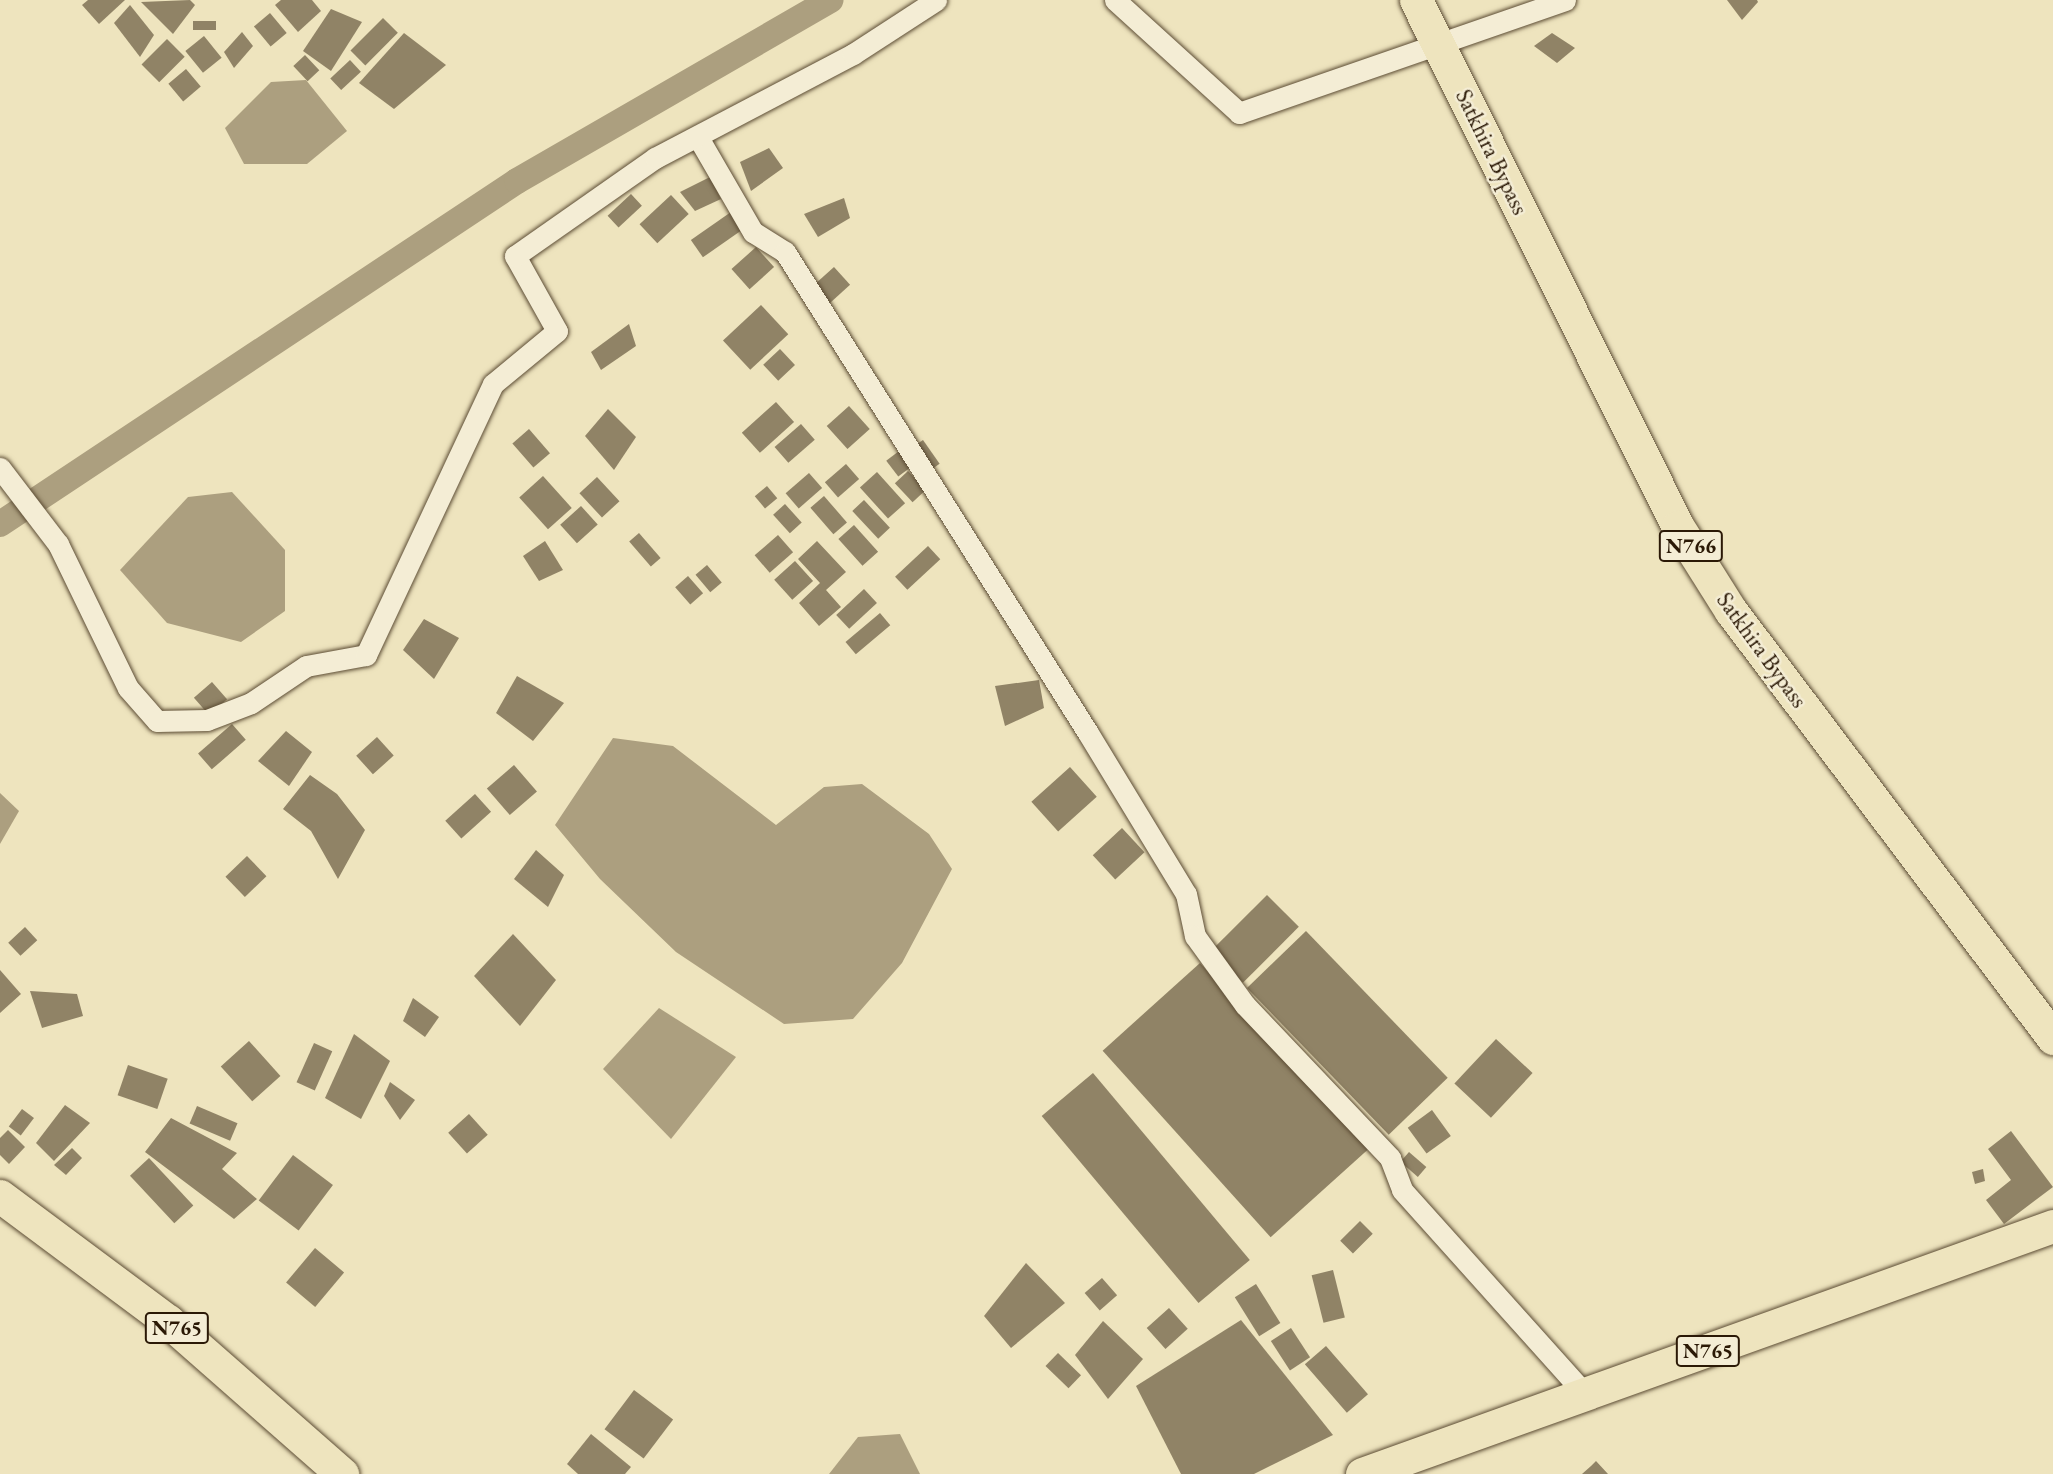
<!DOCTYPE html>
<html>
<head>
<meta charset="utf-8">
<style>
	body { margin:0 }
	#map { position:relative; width:2053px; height:1474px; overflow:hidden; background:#eee4be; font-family:"EB Garamond",serif }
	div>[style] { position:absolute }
	.water>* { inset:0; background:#ac9f7f }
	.canal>* { height:26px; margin:-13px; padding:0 13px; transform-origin:13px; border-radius:13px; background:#ac9f7f }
	.building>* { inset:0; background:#908366; transform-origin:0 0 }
	.roads { filter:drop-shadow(0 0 2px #5c4c34) drop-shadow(0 0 2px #5c4c34) }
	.minor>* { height:21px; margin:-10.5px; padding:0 10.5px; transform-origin:10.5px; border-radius:10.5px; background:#f4edd5 }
	.trunk>* { height:33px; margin:-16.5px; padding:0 16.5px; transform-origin:16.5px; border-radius:16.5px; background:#eee4be }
	span { translate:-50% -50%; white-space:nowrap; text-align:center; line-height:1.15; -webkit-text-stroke:5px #f4edd5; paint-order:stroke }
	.shield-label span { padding:2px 5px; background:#f4edd5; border:2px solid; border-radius:5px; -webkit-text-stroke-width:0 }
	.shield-label { font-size:21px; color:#2b1906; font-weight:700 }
	.street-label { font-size:23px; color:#2b1906 }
</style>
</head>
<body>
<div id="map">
	<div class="water">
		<div style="clip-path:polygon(306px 80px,347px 131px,307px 164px,244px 164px,225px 128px,271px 82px)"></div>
		<div style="clip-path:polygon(232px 492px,285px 550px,285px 611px,241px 642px,167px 623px,120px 570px,188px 497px)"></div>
		<div style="clip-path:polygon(613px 738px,673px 746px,776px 825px,824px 787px,862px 784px,929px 834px,952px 869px,902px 963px,853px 1019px,784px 1024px,676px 952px,600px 879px,555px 825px)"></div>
		<div style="clip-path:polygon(0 793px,19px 811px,0 844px)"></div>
		<div style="clip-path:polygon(659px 1008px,736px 1057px,671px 1139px,603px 1069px)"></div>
		<div style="clip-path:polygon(900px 1434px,920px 1474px,829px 1474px,858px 1437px)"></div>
	</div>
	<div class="canal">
		<div style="left:0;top:524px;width:620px;rotate:-33.56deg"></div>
		<div style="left:517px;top:181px;width:362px;rotate:-30deg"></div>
	</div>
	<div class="building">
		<div style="clip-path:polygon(88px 0,125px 0,99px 24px,82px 5px)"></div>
		<div style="clip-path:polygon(190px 0,195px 5px,173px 34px,141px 2px)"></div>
		<div style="clip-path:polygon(281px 0,312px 0,321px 11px,298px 32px,275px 5px)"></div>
		<div style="clip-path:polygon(1727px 0,1757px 0,1758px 2px,1742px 20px)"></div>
		<div style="clip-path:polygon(130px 5px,154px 35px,140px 57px,114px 23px)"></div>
		<div style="clip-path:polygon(331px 9px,362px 22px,331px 71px,303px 51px)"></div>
		<div style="left:270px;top:13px;width:26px;height:21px;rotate:50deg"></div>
		<div style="left:383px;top:18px;width:21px;height:46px;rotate:45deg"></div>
		<div style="left:216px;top:21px;width:9px;height:23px;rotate:90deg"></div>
		<div style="clip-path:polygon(242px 32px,253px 46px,234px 68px,224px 52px)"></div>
		<div style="clip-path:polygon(404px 33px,446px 65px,394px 109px,359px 83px)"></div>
		<div style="clip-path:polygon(1552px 33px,1575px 48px,1557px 63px,1534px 46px)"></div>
		<div style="left:204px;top:36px;width:28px;height:24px;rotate:51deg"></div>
		<div style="left:167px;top:39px;width:25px;height:36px;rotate:45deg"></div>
		<div style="left:305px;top:55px;width:21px;height:16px;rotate:47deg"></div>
		<div style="left:350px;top:60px;width:16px;height:27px;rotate:47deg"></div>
		<div style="left:186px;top:69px;width:23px;height:23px;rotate:50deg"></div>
		<div style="clip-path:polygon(769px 148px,783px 168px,751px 191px,740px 162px)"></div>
		<div style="clip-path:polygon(710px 177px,721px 199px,695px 211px,680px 192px)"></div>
		<div style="left:631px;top:194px;width:16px;height:32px;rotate:47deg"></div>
		<div style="left:671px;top:195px;width:26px;height:43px;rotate:47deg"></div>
		<div style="clip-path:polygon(844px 198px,850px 218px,818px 237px,804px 214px)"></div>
		<div style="left:731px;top:212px;width:21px;height:49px;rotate:55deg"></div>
		<div style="left:756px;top:247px;width:27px;height:33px;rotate:48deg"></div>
		<div style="left:834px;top:267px;width:24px;height:27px;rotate:48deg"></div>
		<div style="left:761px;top:305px;width:40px;height:52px;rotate:47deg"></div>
		<div style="clip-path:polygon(629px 324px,636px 346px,601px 370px,591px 352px)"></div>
		<div style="left:780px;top:349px;width:22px;height:23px;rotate:47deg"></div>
		<div style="left:776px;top:402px;width:27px;height:46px;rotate:48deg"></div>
		<div style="left:849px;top:406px;width:31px;height:30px;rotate:48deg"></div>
		<div style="clip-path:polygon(608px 409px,636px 437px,614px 470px,585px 436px)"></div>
		<div style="left:801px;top:424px;width:21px;height:35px;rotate:49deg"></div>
		<div style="left:529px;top:429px;width:32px;height:22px;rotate:49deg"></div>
		<div style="left:923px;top:440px;width:29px;height:14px;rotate:55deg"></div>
		<div style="left:903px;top:448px;width:20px;height:21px;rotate:53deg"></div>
		<div style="left:846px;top:464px;width:20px;height:28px;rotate:49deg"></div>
		<div style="left:908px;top:471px;width:26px;height:18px;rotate:47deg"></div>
		<div style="left:877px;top:472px;width:42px;height:23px;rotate:48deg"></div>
		<div style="left:809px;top:473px;width:20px;height:31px;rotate:49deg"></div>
		<div style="left:543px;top:476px;width:43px;height:32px;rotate:48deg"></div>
		<div style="left:597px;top:477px;width:33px;height:24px;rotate:47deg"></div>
		<div style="left:767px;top:486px;width:16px;height:16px;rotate:50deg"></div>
		<div style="left:824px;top:496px;width:35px;height:18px;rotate:49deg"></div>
		<div style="left:864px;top:500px;width:38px;height:16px;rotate:47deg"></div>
		<div style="left:785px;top:504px;width:25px;height:16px;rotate:48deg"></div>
		<div style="left:581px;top:506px;width:25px;height:28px;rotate:48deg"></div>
		<div style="left:854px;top:525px;width:36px;height:21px;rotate:48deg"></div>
		<div style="left:639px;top:533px;width:33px;height:13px;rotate:49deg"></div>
		<div style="left:778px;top:535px;width:23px;height:31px;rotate:49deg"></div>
		<div style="clip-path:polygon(545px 541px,563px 570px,539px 581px,523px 556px)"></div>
		<div style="clip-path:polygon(817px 541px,846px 572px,826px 590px,841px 607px,819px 626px,799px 603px,820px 583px,798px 559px)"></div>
		<div style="left:928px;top:546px;width:18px;height:45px;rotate:47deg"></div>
		<div style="left:795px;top:561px;width:27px;height:28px;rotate:48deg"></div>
		<div style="left:707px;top:565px;width:23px;height:15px;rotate:50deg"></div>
		<div style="left:688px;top:576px;width:23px;height:17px;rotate:49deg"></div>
		<div style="left:864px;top:589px;width:19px;height:38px;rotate:47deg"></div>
		<div style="left:880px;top:613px;width:16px;height:45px;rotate:50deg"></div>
		<div style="clip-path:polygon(424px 619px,459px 638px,434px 679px,403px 650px)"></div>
		<div style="clip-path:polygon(517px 676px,564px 703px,533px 741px,496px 713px)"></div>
		<div style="clip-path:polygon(1039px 680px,1044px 708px,1005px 726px,995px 686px)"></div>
		<div style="left:212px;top:682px;width:23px;height:24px;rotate:49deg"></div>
		<div style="left:232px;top:724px;width:21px;height:45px;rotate:49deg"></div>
		<div style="clip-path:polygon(286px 731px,312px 752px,289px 786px,258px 761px)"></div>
		<div style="left:377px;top:737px;width:25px;height:28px;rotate:48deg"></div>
		<div style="left:514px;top:765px;width:35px;height:36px;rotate:49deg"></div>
		<div style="left:1070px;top:767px;width:40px;height:52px;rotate:48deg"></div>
		<div style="clip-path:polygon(310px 775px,337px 794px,365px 830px,338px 879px,311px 831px,283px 809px)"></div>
		<div style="left:475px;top:794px;width:24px;height:40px;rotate:48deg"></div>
		<div style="left:1122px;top:828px;width:33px;height:40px;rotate:47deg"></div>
		<div style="clip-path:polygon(536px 850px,564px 875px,548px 907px,514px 879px)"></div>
		<div style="left:247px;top:856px;width:28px;height:30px;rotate:46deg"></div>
		<div style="left:1267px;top:895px;width:45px;height:79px;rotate:45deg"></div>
		<div style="left:25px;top:927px;width:18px;height:23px;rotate:47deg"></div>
		<div style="left:1306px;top:931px;width:204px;height:82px;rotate:46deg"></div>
		<div style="clip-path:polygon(513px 934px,556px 980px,520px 1026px,474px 976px)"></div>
		<div style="left:1200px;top:963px;width:251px;height:131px;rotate:48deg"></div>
		<div style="clip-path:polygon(0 970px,21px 994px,0 1013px)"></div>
		<div style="clip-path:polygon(30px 991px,77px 994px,83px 1016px,42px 1028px)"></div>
		<div style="clip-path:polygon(413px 998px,439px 1017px,425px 1037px,403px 1021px)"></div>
		<div style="clip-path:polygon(354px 1034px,390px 1061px,361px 1119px,325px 1098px)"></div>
		<div style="left:1496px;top:1039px;width:50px;height:61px;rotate:43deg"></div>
		<div style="left:249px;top:1041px;width:47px;height:38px;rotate:48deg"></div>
		<div style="left:314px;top:1043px;width:20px;height:43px;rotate:24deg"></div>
		<div style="left:128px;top:1065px;width:42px;height:32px;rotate:19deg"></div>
		<div style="left:1093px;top:1073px;width:244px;height:67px;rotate:50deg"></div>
		<div style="clip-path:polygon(390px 1082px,415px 1100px,400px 1120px,384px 1096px)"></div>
		<div style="clip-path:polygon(65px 1105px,90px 1123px,54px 1161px,36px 1143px)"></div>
		<div style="left:197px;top:1106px;width:44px;height:19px;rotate:23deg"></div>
		<div style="left:22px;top:1109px;width:15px;height:22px;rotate:37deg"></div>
		<div style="left:1432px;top:1110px;width:32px;height:30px;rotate:54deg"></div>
		<div style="left:469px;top:1114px;width:28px;height:28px;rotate:48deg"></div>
		<div style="clip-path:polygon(171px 1118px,237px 1153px,222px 1169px,257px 1199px,234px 1219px,145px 1152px)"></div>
		<div style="clip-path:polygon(8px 1130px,25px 1147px,9px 1164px,0 1155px,0 1138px)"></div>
		<div style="clip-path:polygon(2011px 1131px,2053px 1187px,2004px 1224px,1986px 1200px,2011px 1180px,1988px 1149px)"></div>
		<div style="clip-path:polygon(72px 1148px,82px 1158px,66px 1175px,54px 1165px)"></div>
		<div style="left:1409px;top:1152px;width:23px;height:13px;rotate:41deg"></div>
		<div style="left:293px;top:1155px;width:50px;height:57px;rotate:37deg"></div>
		<div style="left:149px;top:1158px;width:65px;height:26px;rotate:47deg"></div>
		<div style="clip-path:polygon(1983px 1169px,1985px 1181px,1975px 1184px,1972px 1172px)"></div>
		<div style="left:1360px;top:1221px;width:18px;height:28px;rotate:45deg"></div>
		<div style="left:315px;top:1248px;width:38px;height:45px;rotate:40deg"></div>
		<div style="clip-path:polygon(1026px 1263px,1065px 1303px,1011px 1348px,984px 1316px)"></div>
		<div style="left:1333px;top:1270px;width:49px;height:22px;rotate:76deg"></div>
		<div style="left:1102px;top:1278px;width:23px;height:23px;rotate:49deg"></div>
		<div style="left:1256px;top:1284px;width:46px;height:25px;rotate:58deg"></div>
		<div style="left:1169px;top:1308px;width:28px;height:30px;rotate:48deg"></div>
		<div style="clip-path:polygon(1241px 1320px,1333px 1435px,1254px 1474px,1181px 1474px,1136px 1386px)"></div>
		<div style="clip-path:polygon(1103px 1321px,1143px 1359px,1108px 1399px,1075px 1355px)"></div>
		<div style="left:1291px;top:1328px;width:35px;height:24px;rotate:57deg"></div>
		<div style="left:1326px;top:1346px;width:64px;height:28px;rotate:49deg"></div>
		<div style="left:1058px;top:1353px;width:32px;height:18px;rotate:44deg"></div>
		<div style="left:634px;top:1390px;width:49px;height:49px;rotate:37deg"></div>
		<div style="clip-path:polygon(591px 1434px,631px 1467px,625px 1474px,578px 1474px,567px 1464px)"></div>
		<div style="clip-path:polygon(1596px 1461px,1608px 1474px,1582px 1474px,1591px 1466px)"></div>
	</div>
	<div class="roads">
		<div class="minor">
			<div style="left:1115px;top:0;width:168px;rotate:42.3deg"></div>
			<div style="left:1239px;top:113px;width:345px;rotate:-19.1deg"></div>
			<div style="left:699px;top:139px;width:108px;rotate:59.9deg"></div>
			<div style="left:753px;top:232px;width:38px;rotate:32deg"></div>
			<div style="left:785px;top:252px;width:568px;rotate:57.79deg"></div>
			<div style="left:1088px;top:733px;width:188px;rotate:58.7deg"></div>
			<div style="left:1186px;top:894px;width:43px;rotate:77.9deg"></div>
			<div style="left:1195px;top:936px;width:85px;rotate:54.1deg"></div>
			<div style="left:1245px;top:1005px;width:211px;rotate:46.5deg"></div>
			<div style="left:1390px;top:1158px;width:34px;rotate:69deg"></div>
			<div style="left:1402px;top:1190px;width:274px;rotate:48.1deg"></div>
			<div style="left:0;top:468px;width:96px;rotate:52.7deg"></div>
			<div style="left:58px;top:544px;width:160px;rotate:64.1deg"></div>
			<div style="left:128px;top:688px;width:44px;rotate:48.7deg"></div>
			<div style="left:157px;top:721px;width:50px;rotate:-1.1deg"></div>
			<div style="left:207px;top:720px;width:47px;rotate:-21.1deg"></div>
			<div style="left:251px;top:703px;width:66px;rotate:-33.9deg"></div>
			<div style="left:306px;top:666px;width:61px;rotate:-10.4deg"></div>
			<div style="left:366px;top:655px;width:299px;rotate:-64.9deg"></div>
			<div style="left:493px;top:384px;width:83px;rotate:-39.6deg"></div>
			<div style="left:557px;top:331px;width:86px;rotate:-119.2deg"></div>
			<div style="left:515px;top:256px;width:171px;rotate:-35deg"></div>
			<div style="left:655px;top:158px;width:224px;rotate:-27.7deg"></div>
			<div style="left:853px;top:54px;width:99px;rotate:-33deg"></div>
		</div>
		<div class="trunk">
			<div style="left:1416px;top:0;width:589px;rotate:63.57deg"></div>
			<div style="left:1678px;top:527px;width:99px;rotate:57.8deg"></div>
			<div style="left:1731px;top:611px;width:535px;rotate:52.98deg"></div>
			<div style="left:0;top:1196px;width:209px;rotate:36.7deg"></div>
			<div style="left:168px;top:1321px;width:232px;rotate:41.3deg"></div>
			<div style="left:1362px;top:1474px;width:734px;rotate:-19.74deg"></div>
		</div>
	</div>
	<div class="shield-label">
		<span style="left:1691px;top:546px">N766</span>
		<span style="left:177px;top:1328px">N765</span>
		<span style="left:1708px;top:1351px">N765</span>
	</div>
	<div class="street-label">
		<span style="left:1492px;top:152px;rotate:64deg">Satkhira Bypass</span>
		<span style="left:1762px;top:650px;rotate:54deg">Satkhira Bypass</span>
	</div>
</div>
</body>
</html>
